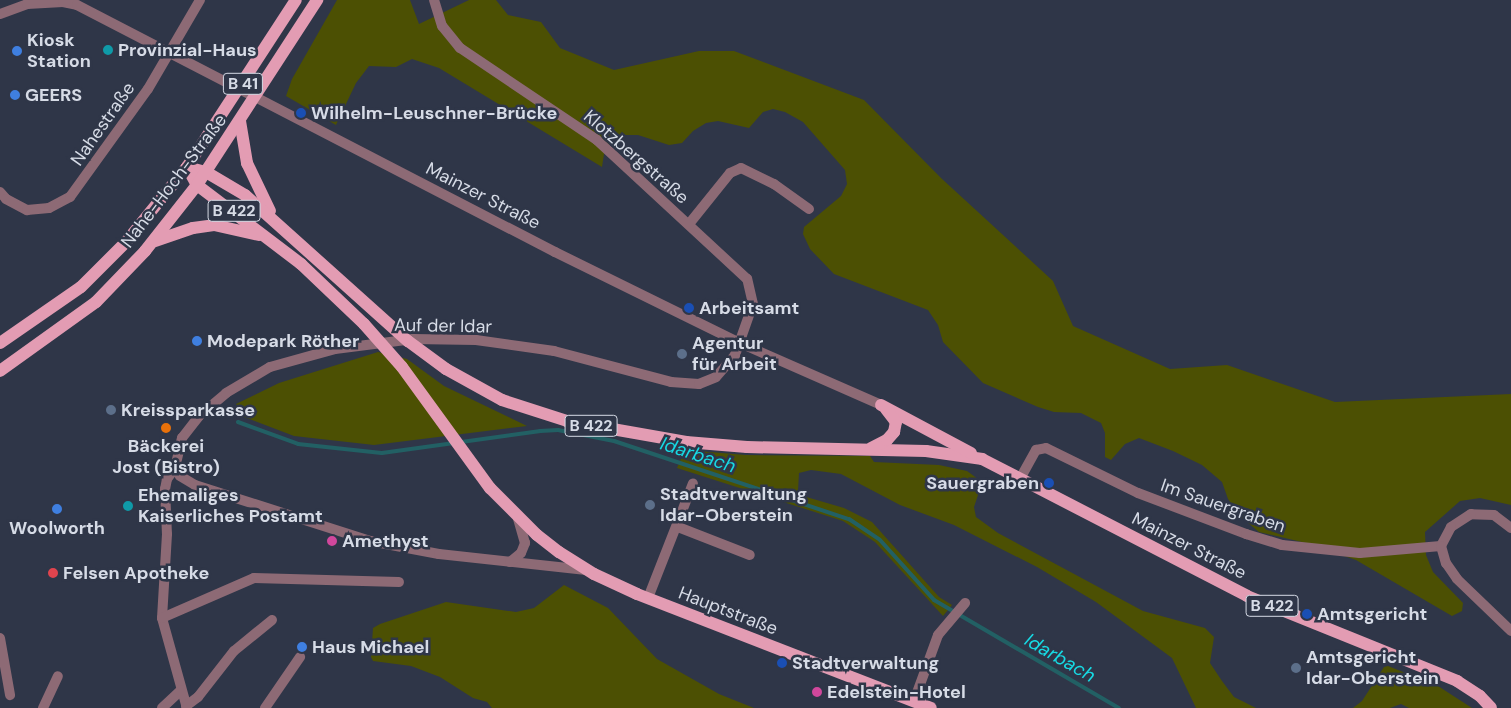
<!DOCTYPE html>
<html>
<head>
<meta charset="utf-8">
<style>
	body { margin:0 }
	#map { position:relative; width:1511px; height:708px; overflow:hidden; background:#2f3648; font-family:"DM Sans",sans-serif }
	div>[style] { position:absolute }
	.green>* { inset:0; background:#4c5003 }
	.stream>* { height:4px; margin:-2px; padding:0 2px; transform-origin:2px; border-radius:2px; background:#226064 }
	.street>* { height:10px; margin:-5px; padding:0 5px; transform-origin:5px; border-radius:5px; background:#8d6a75 }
	.primary>* { height:12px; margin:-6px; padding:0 6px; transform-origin:6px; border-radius:6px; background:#e39cb3 }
	.dots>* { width:14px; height:14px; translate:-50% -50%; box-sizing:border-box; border:2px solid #2f3648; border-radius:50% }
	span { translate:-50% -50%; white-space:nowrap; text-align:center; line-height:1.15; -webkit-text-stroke:5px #2f3648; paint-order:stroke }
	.shield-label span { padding:1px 4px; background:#2f3648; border:1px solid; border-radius:4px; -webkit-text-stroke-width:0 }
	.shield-label { font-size:16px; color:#d6dbe6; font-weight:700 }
	.poi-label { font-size:18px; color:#d6dbe6; font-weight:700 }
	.left { translate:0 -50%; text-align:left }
	.right { translate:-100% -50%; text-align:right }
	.street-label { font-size:18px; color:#d6dbe6 }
	.water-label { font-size:19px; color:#17d9e3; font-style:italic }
</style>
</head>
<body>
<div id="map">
	<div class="green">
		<div style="clip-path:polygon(337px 0,410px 0,419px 24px,469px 0,496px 0,508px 15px,541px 22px,560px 48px,614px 70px,699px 51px,734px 51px,864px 100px,941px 178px,1053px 281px,1073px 326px,1170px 369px,1227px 365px,1335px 402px,1511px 394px,1511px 505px,1480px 498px,1460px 501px,1425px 532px,1426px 555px,1433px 572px,1463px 603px,1462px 611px,1452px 616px,1356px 560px,1306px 543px,1259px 532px,1241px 517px,1228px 499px,1222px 482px,1202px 465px,1173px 451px,1139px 438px,1125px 444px,1111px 460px,1105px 457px,1105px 433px,1101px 423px,1081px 413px,1054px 412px,1038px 407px,983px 383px,943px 342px,938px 325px,928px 310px,834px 274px,810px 249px,803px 234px,804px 227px,841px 196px,847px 184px,845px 170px,803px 122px,785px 112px,773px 109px,763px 112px,749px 128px,718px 121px,706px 123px,693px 131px,682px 143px,669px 145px,638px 135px,623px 135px,612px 140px,604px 154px,602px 167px,439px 68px,412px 59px,396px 67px,369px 66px,356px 83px,336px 125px,286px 96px,292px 79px)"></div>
		<div style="clip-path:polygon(378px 352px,407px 359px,444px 386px,527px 426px,374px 445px,294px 436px,244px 417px,236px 404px,279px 383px)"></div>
		<div style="clip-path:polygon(685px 450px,746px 455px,870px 456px,874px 462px,939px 465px,967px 471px,978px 479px,980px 489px,974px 507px,976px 517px,998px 533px,1143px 611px,1205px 628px,1214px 637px,1210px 663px,1222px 681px,1234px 697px,1256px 708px,1196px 708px,1172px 658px,1096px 602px,1037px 567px,954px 525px,900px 505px,841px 474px,811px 470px,799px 473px,798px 491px,803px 496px,844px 508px,872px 522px,939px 597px,952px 605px,943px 616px,875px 542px,843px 521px,677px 468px)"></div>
		<div style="clip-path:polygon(564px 585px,608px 608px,657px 659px,719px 694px,754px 708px,492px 708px,487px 702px,473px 698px,440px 677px,411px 666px,373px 661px,371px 657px,373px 628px,380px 624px,446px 602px,516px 612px,534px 608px)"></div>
		<div style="clip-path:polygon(1388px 666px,1438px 686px,1472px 708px,1409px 708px,1401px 704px,1390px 708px,1353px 708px,1362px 701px,1384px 667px)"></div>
	</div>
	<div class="stream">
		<div style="left:238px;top:422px;width:64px;rotate:20.1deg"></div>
		<div style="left:298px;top:444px;width:84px;rotate:6.1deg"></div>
		<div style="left:382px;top:453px;width:160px;rotate:-7.9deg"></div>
		<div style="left:540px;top:431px;width:18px;rotate:-3deg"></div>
		<div style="left:558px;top:430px;width:57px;rotate:11.1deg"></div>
		<div style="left:614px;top:441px;width:248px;rotate:18.4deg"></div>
		<div style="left:849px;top:519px;width:37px;rotate:34deg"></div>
		<div style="left:880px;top:540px;width:81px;rotate:48deg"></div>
		<div style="left:934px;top:600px;width:214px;rotate:30.3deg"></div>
	</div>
	<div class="street">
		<div style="left:0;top:14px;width:29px;rotate:-20deg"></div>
		<div style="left:27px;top:4px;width:36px;rotate:-3deg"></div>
		<div style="left:63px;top:2px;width:14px;rotate:12deg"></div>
		<div style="left:77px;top:5px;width:538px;rotate:27.33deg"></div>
		<div style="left:555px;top:252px;width:206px;rotate:26.2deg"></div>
		<div style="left:740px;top:343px;width:154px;rotate:23.7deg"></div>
		<div style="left:0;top:192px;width:9px;rotate:49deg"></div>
		<div style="left:6px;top:199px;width:24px;rotate:28deg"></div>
		<div style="left:27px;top:210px;width:22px;rotate:-5deg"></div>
		<div style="left:49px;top:208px;width:24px;rotate:-28deg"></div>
		<div style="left:70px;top:197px;width:133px;rotate:-54.2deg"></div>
		<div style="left:148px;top:89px;width:103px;rotate:-59.7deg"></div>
		<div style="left:689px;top:224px;width:65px;rotate:-51.2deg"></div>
		<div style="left:730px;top:173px;width:12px;rotate:-24deg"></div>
		<div style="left:741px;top:168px;width:37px;rotate:26deg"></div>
		<div style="left:774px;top:184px;width:43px;rotate:35.5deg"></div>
		<div style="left:175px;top:468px;width:31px;rotate:-77deg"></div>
		<div style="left:182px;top:438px;width:28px;rotate:-52deg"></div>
		<div style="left:199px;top:416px;width:35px;rotate:-40deg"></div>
		<div style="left:226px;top:393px;width:51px;rotate:-30.6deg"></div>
		<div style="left:270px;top:367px;width:67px;rotate:-15.5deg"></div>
		<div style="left:335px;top:349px;width:79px;rotate:-7.3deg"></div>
		<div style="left:413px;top:339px;width:63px;rotate:0.9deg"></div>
		<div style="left:476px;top:340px;width:79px;rotate:8deg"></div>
		<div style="left:554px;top:351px;width:121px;rotate:14.8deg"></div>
		<div style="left:671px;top:382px;width:28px;rotate:4deg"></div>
		<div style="left:699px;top:384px;width:18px;rotate:-22deg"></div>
		<div style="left:716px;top:377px;width:29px;rotate:-49deg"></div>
		<div style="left:735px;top:355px;width:54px;rotate:-70.6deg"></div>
		<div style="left:753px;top:304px;width:26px;rotate:-103deg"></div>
		<div style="left:747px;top:279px;width:205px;rotate:-137.2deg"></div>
		<div style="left:597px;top:140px;width:165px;rotate:-146.1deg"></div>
		<div style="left:460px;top:48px;width:28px;rotate:-129deg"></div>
		<div style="left:442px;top:26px;width:27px;rotate:-107deg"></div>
		<div style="left:175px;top:468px;width:9px;rotate:58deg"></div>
		<div style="left:180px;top:476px;width:17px;rotate:31deg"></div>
		<div style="left:195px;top:485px;width:184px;rotate:17.7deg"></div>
		<div style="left:370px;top:541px;width:70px;rotate:10.7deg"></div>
		<div style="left:439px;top:554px;width:148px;rotate:6.2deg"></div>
		<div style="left:175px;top:468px;width:14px;rotate:126deg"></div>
		<div style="left:167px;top:479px;width:10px;rotate:101deg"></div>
		<div style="left:165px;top:489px;width:45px;rotate:87.5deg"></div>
		<div style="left:167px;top:534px;width:84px;rotate:93.4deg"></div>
		<div style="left:162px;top:618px;width:93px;rotate:74.5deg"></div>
		<div style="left:1021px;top:477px;width:31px;rotate:-61deg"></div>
		<div style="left:1036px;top:450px;width:10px;rotate:-11deg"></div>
		<div style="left:1046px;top:448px;width:102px;rotate:26.1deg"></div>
		<div style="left:1138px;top:493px;width:116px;rotate:20.8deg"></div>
		<div style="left:1246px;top:534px;width:38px;rotate:17deg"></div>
		<div style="left:1282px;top:545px;width:78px;rotate:5.9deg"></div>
		<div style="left:1360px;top:553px;width:81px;rotate:-4.9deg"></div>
		<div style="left:678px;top:527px;width:77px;rotate:21.3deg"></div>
		<div style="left:1511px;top:528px;width:21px;rotate:-143deg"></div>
		<div style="left:1494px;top:515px;width:23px;rotate:-178deg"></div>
		<div style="left:1471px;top:514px;width:24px;rotate:147deg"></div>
		<div style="left:1451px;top:527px;width:21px;rotate:118deg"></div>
		<div style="left:1441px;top:546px;width:18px;rotate:74deg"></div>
		<div style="left:1446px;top:563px;width:19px;rotate:55deg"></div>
		<div style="left:1457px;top:579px;width:75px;rotate:43.9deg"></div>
		<div style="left:510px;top:562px;width:14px;rotate:-39deg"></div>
		<div style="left:521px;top:553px;width:11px;rotate:-68deg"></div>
		<div style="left:525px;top:543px;width:26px;rotate:-106deg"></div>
		<div style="left:648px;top:598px;width:123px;rotate:-68.6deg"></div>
		<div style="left:162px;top:618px;width:100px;rotate:-23.5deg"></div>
		<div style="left:254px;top:578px;width:145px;rotate:1.6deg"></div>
		<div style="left:0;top:638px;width:58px;rotate:80deg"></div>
		<div style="left:914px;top:701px;width:70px;rotate:-70deg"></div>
		<div style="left:938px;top:635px;width:42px;rotate:-49.8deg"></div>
		<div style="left:186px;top:706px;width:15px;rotate:-37deg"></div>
		<div style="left:198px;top:697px;width:58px;rotate:-52deg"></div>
		<div style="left:234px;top:651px;width:49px;rotate:-39.2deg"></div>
		<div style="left:43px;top:708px;width:35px;rotate:-65deg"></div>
		<div style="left:162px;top:708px;width:26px;rotate:-43deg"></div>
		<div style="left:265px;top:708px;width:62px;rotate:-55.5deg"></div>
	</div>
	<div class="primary">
		<div style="left:240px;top:121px;width:43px;rotate:80.5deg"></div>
		<div style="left:247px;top:163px;width:53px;rotate:64.4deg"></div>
		<div style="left:187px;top:167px;width:20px;rotate:15deg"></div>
		<div style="left:206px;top:172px;width:45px;rotate:30.5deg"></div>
		<div style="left:245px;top:195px;width:219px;rotate:41.9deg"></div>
		<div style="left:408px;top:341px;width:47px;rotate:36.4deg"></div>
		<div style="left:446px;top:369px;width:64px;rotate:29deg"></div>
		<div style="left:502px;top:400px;width:68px;rotate:17.9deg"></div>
		<div style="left:567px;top:421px;width:121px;rotate:10deg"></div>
		<div style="left:686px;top:442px;width:61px;rotate:4.7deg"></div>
		<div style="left:747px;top:447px;width:179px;rotate:1.3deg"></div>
		<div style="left:926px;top:451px;width:57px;rotate:8.1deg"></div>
		<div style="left:982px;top:459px;width:298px;rotate:27.3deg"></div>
		<div style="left:1247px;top:596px;width:227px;rotate:22deg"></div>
		<div style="left:1457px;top:681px;width:27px;rotate:33deg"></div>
		<div style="left:1480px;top:696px;width:16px;rotate:47deg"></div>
		<div style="left:187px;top:167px;width:21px;rotate:61deg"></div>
		<div style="left:197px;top:185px;width:131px;rotate:37.2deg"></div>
		<div style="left:301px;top:264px;width:87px;rotate:43.6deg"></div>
		<div style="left:364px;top:324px;width:57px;rotate:48.5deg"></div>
		<div style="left:402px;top:367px;width:150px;rotate:54deg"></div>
		<div style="left:490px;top:488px;width:66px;rotate:45deg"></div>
		<div style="left:537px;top:535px;width:28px;rotate:38deg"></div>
		<div style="left:559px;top:552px;width:41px;rotate:32.2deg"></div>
		<div style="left:594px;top:574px;width:47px;rotate:24.9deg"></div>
		<div style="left:637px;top:594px;width:315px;rotate:21.2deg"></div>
		<div style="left:155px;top:241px;width:40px;rotate:-18.9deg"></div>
		<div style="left:193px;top:228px;width:21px;rotate:-8deg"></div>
		<div style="left:214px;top:225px;width:46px;rotate:12.5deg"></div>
		<div style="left:0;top:343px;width:98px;rotate:-34.7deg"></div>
		<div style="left:81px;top:287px;width:64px;rotate:-45deg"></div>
		<div style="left:126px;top:242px;width:97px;rotate:-50.9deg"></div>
		<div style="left:187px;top:167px;width:199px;rotate:-56.9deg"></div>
		<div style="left:0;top:371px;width:118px;rotate:-35.7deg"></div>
		<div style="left:96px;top:302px;width:71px;rotate:-46.1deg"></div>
		<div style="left:145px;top:251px;width:84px;rotate:-51.8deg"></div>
		<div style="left:197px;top:185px;width:221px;rotate:-57deg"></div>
		<div style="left:881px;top:405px;width:102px;rotate:28.1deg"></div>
		<div style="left:871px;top:448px;width:18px;rotate:-27deg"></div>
		<div style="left:887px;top:440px;width:11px;rotate:-49deg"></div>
		<div style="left:894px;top:432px;width:10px;rotate:-79deg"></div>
		<div style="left:896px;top:422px;width:16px;rotate:-128deg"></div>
	</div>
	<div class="dots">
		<div style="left:108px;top:50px;background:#0f9aa8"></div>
		<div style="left:17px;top:51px;background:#3f7fe0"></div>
		<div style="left:15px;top:95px;background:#3f7fe0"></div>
		<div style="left:301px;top:113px;background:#1a4fb4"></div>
		<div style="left:689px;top:308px;background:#1a4fb4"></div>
		<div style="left:197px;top:341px;background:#3f7fe0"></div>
		<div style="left:682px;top:354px;background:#5c6f8a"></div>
		<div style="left:111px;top:410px;background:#5c6f8a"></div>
		<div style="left:166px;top:428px;background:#e8710a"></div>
		<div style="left:1049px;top:483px;background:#1a4fb4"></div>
		<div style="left:650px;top:505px;background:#5c6f8a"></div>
		<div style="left:128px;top:506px;background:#0f9aa8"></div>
		<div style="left:57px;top:509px;background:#3f7fe0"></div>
		<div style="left:332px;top:541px;background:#d1479c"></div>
		<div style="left:53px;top:573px;background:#e0444e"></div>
		<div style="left:1307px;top:614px;background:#1a4fb4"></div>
		<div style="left:302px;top:647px;background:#3f7fe0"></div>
		<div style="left:782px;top:663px;background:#1a4fb4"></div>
		<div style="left:1296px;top:668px;background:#5c6f8a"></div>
		<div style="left:817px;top:692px;background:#d1479c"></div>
	</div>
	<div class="shield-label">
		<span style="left:243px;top:84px">B 41</span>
		<span style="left:234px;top:211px">B 422</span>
		<span style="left:591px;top:426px">B 422</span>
		<span style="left:1272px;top:606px">B 422</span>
	</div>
	<div class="poi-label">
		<span class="left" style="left:27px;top:51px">Kiosk<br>Station</span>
		<span class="left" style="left:118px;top:50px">Provinzial-Haus</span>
		<span class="left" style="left:25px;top:95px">GEERS</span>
		<span class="left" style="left:311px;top:113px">Wilhelm-Leuschner-Brücke</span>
		<span class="left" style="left:699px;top:308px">Arbeitsamt</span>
		<span class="left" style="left:207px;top:341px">Modepark Röther</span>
		<span class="left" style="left:692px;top:354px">Agentur<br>für Arbeit</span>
		<span class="left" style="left:121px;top:410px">Kreissparkasse</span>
		<span style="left:166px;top:457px">Bäckerei<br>Jost (Bistro)</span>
		<span class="right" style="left:1039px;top:483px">Sauergraben</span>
		<span class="left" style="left:660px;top:505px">Stadtverwaltung<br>Idar-Oberstein</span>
		<span class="left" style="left:138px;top:506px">Ehemaliges<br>Kaiserliches Postamt</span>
		<span style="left:57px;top:528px">Woolworth</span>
		<span class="left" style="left:342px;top:541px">Amethyst</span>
		<span class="left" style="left:63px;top:573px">Felsen Apotheke</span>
		<span class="left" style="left:1317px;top:614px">Amtsgericht</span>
		<span class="left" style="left:312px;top:647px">Haus Michael</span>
		<span class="left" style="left:1306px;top:668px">Amtsgericht<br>Idar-Oberstein</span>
		<span class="left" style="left:792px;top:663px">Stadtverwaltung</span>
		<span class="left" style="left:827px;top:692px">Edelstein-Hotel</span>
	</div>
	<div class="street-label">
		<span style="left:103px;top:124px;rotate:-55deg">Nahestraße</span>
		<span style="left:636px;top:157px;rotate:41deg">Klotzbergstraße</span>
		<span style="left:174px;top:181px;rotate:-53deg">Nahe-Hoch-Straße</span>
		<span style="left:483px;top:196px;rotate:27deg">Mainzer Straße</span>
		<span style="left:443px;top:326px;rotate:1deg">Auf der Idar</span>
		<span style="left:1223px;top:506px;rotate:19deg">Im Sauergraben</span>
		<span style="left:1189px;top:546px;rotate:27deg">Mainzer Straße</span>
		<span style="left:728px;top:611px;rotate:21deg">Hauptstraße</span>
	</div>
	<div class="water-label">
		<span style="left:698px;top:455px;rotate:18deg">Idarbach</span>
		<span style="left:1060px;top:658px;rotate:30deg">Idarbach</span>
	</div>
</div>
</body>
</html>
